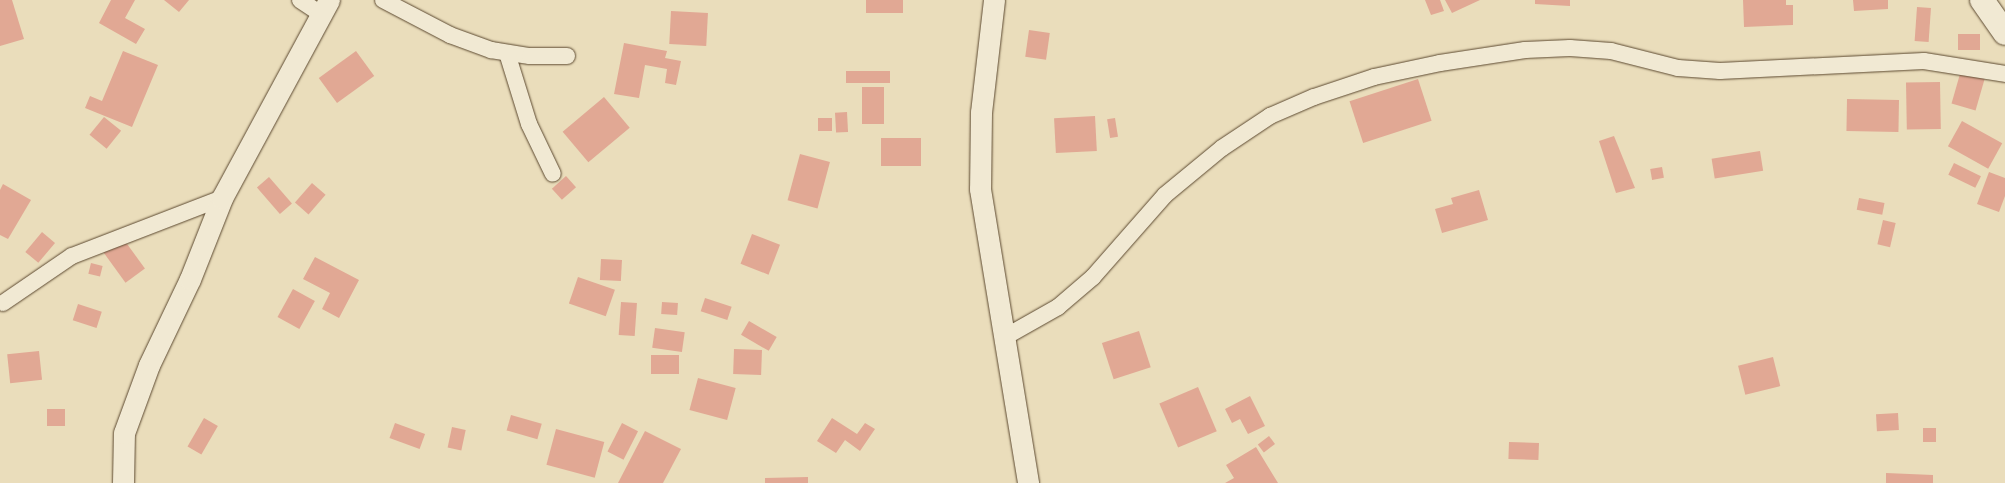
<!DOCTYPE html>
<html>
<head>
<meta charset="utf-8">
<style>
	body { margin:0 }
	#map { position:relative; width:2005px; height:483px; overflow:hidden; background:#eaddbb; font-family:"Libre Caslon Text",serif }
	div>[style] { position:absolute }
	.building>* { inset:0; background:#e1a894; transform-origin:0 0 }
	.roads { filter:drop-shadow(0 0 1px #5c4930) drop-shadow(0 0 1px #5c4930) }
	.minor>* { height:16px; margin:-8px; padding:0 8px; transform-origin:8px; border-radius:8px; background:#f1e9d3 }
	.tertiary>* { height:21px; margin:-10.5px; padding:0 10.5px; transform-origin:10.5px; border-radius:10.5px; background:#f1e9d3 }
	.secondary>* { height:24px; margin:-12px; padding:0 12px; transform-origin:12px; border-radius:12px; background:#f1e9d3 }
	span { translate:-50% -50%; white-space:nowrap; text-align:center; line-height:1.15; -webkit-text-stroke:4px #f1e9d3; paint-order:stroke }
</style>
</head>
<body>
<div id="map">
	<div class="building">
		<div style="clip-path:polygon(0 0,12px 0,24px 39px,0 46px)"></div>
		<div style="clip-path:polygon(111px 0,135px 0,125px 18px,145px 29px,136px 44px,99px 23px)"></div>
		<div style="clip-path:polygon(164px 0,189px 0,179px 12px)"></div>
		<div style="left:866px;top:0;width:37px;height:13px"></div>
		<div style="clip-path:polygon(1425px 0,1440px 0,1444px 11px,1431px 15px)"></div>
		<div style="clip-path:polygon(1445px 0,1480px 0,1452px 13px)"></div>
		<div style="clip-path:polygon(1535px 0,1570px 0,1570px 6px,1535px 4px)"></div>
		<div style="clip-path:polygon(1743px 0,1786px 0,1786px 5px,1793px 5px,1793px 25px,1744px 27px)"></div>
		<div style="clip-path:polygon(1853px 0,1888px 0,1888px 9px,1854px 11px)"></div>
		<div style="left:1917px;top:7px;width:14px;height:34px;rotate:4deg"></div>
		<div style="left:671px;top:11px;width:37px;height:33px;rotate:3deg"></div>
		<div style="left:1029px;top:30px;width:21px;height:27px;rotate:8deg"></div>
		<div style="left:1958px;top:34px;width:22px;height:16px"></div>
		<div style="clip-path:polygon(624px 43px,667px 51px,665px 58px,681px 61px,676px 85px,665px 83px,667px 69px,645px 65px,639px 98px,614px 94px)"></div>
		<div style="clip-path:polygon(123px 51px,158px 65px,132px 127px,85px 108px,90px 96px,102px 101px)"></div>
		<div style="left:356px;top:51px;width:31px;height:46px;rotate:54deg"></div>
		<div style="left:1962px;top:67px;width:25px;height:38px;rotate:16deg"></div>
		<div style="left:890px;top:71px;width:12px;height:44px;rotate:90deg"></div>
		<div style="left:1418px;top:79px;width:44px;height:72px;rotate:72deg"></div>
		<div style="left:1940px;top:82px;width:47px;height:34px;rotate:89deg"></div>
		<div style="left:862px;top:87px;width:22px;height:37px"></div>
		<div style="left:604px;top:97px;width:40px;height:54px;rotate:50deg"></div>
		<div style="left:1847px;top:99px;width:52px;height:32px;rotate:1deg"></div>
		<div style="left:847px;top:112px;width:20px;height:12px;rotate:87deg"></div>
		<div style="left:1095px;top:116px;width:35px;height:41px;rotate:87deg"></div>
		<div style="left:104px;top:117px;width:22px;height:23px;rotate:39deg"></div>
		<div style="left:818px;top:118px;width:14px;height:13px"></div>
		<div style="left:1115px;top:118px;width:19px;height:8px;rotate:81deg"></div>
		<div style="left:1962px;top:121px;width:46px;height:29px;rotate:29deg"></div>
		<div style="clip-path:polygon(1614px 136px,1635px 188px,1616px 193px,1599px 141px)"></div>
		<div style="left:881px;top:138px;width:40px;height:28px"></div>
		<div style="left:1760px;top:151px;width:20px;height:49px;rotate:81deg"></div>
		<div style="left:800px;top:154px;width:31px;height:48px;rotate:15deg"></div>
		<div style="left:1954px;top:163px;width:30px;height:13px;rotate:26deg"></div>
		<div style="left:1662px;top:167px;width:11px;height:12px;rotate:80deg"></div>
		<div style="clip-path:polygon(1989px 172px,2005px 178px,2005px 196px,1999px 212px,1977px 204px)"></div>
		<div style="left:566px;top:176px;width:15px;height:19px;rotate:48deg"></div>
		<div style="left:269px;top:177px;width:35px;height:16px;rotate:49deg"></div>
		<div style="left:312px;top:183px;width:18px;height:26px;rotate:41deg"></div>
		<div style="clip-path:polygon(3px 184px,31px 200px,8px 239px,0 235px,0 190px)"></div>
		<div style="clip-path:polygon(1479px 190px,1488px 220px,1442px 233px,1435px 209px,1453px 204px,1451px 198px)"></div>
		<div style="left:1859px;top:198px;width:26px;height:12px;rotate:11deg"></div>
		<div style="left:1883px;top:220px;width:13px;height:25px;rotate:13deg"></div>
		<div style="left:42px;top:232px;width:17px;height:26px;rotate:40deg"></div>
		<div style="left:752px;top:234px;width:30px;height:32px;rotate:21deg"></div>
		<div style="left:122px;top:237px;width:39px;height:24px;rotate:54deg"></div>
		<div style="clip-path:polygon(315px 257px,359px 280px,339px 318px,322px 309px,330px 293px,303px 279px)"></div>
		<div style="left:601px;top:259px;width:21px;height:21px;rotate:3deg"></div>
		<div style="left:91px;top:263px;width:12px;height:11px;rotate:14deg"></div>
		<div style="left:578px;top:277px;width:39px;height:28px;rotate:19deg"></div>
		<div style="left:293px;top:289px;width:25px;height:32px;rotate:29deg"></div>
		<div style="left:705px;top:298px;width:28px;height:14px;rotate:18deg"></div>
		<div style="left:621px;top:302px;width:16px;height:33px;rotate:4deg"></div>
		<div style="left:662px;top:302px;width:16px;height:12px;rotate:4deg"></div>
		<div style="left:78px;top:304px;width:25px;height:17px;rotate:18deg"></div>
		<div style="left:749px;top:321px;width:32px;height:16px;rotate:30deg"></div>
		<div style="left:655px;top:328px;width:30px;height:20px;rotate:8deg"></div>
		<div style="left:1139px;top:331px;width:38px;height:39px;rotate:72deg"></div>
		<div style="left:734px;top:349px;width:28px;height:25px;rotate:2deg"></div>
		<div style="left:39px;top:351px;width:29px;height:32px;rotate:84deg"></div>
		<div style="left:651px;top:355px;width:28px;height:19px"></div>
		<div style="left:1773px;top:357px;width:30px;height:36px;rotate:76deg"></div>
		<div style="left:698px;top:378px;width:39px;height:33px;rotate:15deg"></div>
		<div style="left:1198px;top:387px;width:48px;height:42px;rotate:67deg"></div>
		<div style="clip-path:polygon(1250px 396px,1265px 426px,1248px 434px,1240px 419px,1232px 423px,1225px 409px)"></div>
		<div style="left:47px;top:409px;width:18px;height:17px"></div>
		<div style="left:1898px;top:413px;width:17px;height:22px;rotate:87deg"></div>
		<div style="left:511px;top:415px;width:32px;height:16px;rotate:16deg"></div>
		<div style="left:204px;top:418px;width:16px;height:33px;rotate:30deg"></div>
		<div style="clip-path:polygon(832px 418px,857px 434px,865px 423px,875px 429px,860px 451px,845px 440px,836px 453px,817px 441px)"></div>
		<div style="left:395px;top:423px;width:32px;height:16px;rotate:20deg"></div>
		<div style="left:622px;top:423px;width:18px;height:32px;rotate:27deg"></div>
		<div style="left:452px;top:427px;width:14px;height:21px;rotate:12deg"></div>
		<div style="left:1923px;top:428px;width:13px;height:14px"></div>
		<div style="left:556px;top:429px;width:50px;height:37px;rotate:15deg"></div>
		<div style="clip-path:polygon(645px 431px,681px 449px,663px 483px,618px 483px)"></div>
		<div style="left:1269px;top:436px;width:10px;height:14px;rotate:53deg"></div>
		<div style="left:1509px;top:442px;width:30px;height:17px;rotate:2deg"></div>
		<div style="clip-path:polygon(1256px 447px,1278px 483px,1225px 483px,1234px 478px,1226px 465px)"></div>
		<div style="clip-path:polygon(1886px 473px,1933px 475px,1933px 483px,1886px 483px)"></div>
		<div style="clip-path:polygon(808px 477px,808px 483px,765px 483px,765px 478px)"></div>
	</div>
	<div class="roads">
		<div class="minor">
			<div style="left:300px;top:0;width:25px;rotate:34deg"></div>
			<div style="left:383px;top:0;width:76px;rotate:27.6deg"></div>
			<div style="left:450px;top:35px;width:44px;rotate:20.1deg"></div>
			<div style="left:491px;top:50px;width:39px;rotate:9deg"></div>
			<div style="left:530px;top:56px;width:37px"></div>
			<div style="left:507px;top:53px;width:74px;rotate:72.8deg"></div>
			<div style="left:529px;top:124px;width:55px;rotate:64.4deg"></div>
			<div style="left:3px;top:303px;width:83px;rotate:-34.3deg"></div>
			<div style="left:72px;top:256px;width:161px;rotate:-21.1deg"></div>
			<div style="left:1005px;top:337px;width:61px;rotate:-29.5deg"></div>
			<div style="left:1058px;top:307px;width:46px;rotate:-40.6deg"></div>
			<div style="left:1093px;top:277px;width:109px;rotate:-48.7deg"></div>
			<div style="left:1165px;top:195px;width:74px;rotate:-39.5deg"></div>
			<div style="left:1222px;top:148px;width:58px;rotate:-33.7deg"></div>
			<div style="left:1270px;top:116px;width:48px;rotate:-23.4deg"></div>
			<div style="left:1314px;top:97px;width:63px;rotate:-18.4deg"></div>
			<div style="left:1374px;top:77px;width:67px;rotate:-12deg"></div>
			<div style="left:1440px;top:63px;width:86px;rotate:-8.7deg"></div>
			<div style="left:1525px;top:50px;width:45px;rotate:-2.5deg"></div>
			<div style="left:1570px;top:48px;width:41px;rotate:4.2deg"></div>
			<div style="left:1611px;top:51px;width:69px;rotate:14.2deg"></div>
			<div style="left:1678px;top:68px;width:42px;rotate:4.1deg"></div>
			<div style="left:1720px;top:71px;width:204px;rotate:-2.8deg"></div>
			<div style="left:1924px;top:61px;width:82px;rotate:9.1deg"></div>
		</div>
		<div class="tertiary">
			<div style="left:994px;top:0;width:113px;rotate:96.6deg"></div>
			<div style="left:981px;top:112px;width:77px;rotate:90.7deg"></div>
			<div style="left:980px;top:189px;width:298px;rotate:80.7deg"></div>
			<div style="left:123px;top:483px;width:50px;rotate:-88.9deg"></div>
			<div style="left:124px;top:433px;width:72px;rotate:-69.8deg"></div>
			<div style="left:149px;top:365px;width:95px;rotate:-64.5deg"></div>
			<div style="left:190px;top:279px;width:87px;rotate:-68.4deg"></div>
			<div style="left:222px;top:198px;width:225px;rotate:-61.6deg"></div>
		</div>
		<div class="secondary">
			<div style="left:1982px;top:0;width:40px;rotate:55.1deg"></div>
		</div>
	</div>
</div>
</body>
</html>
